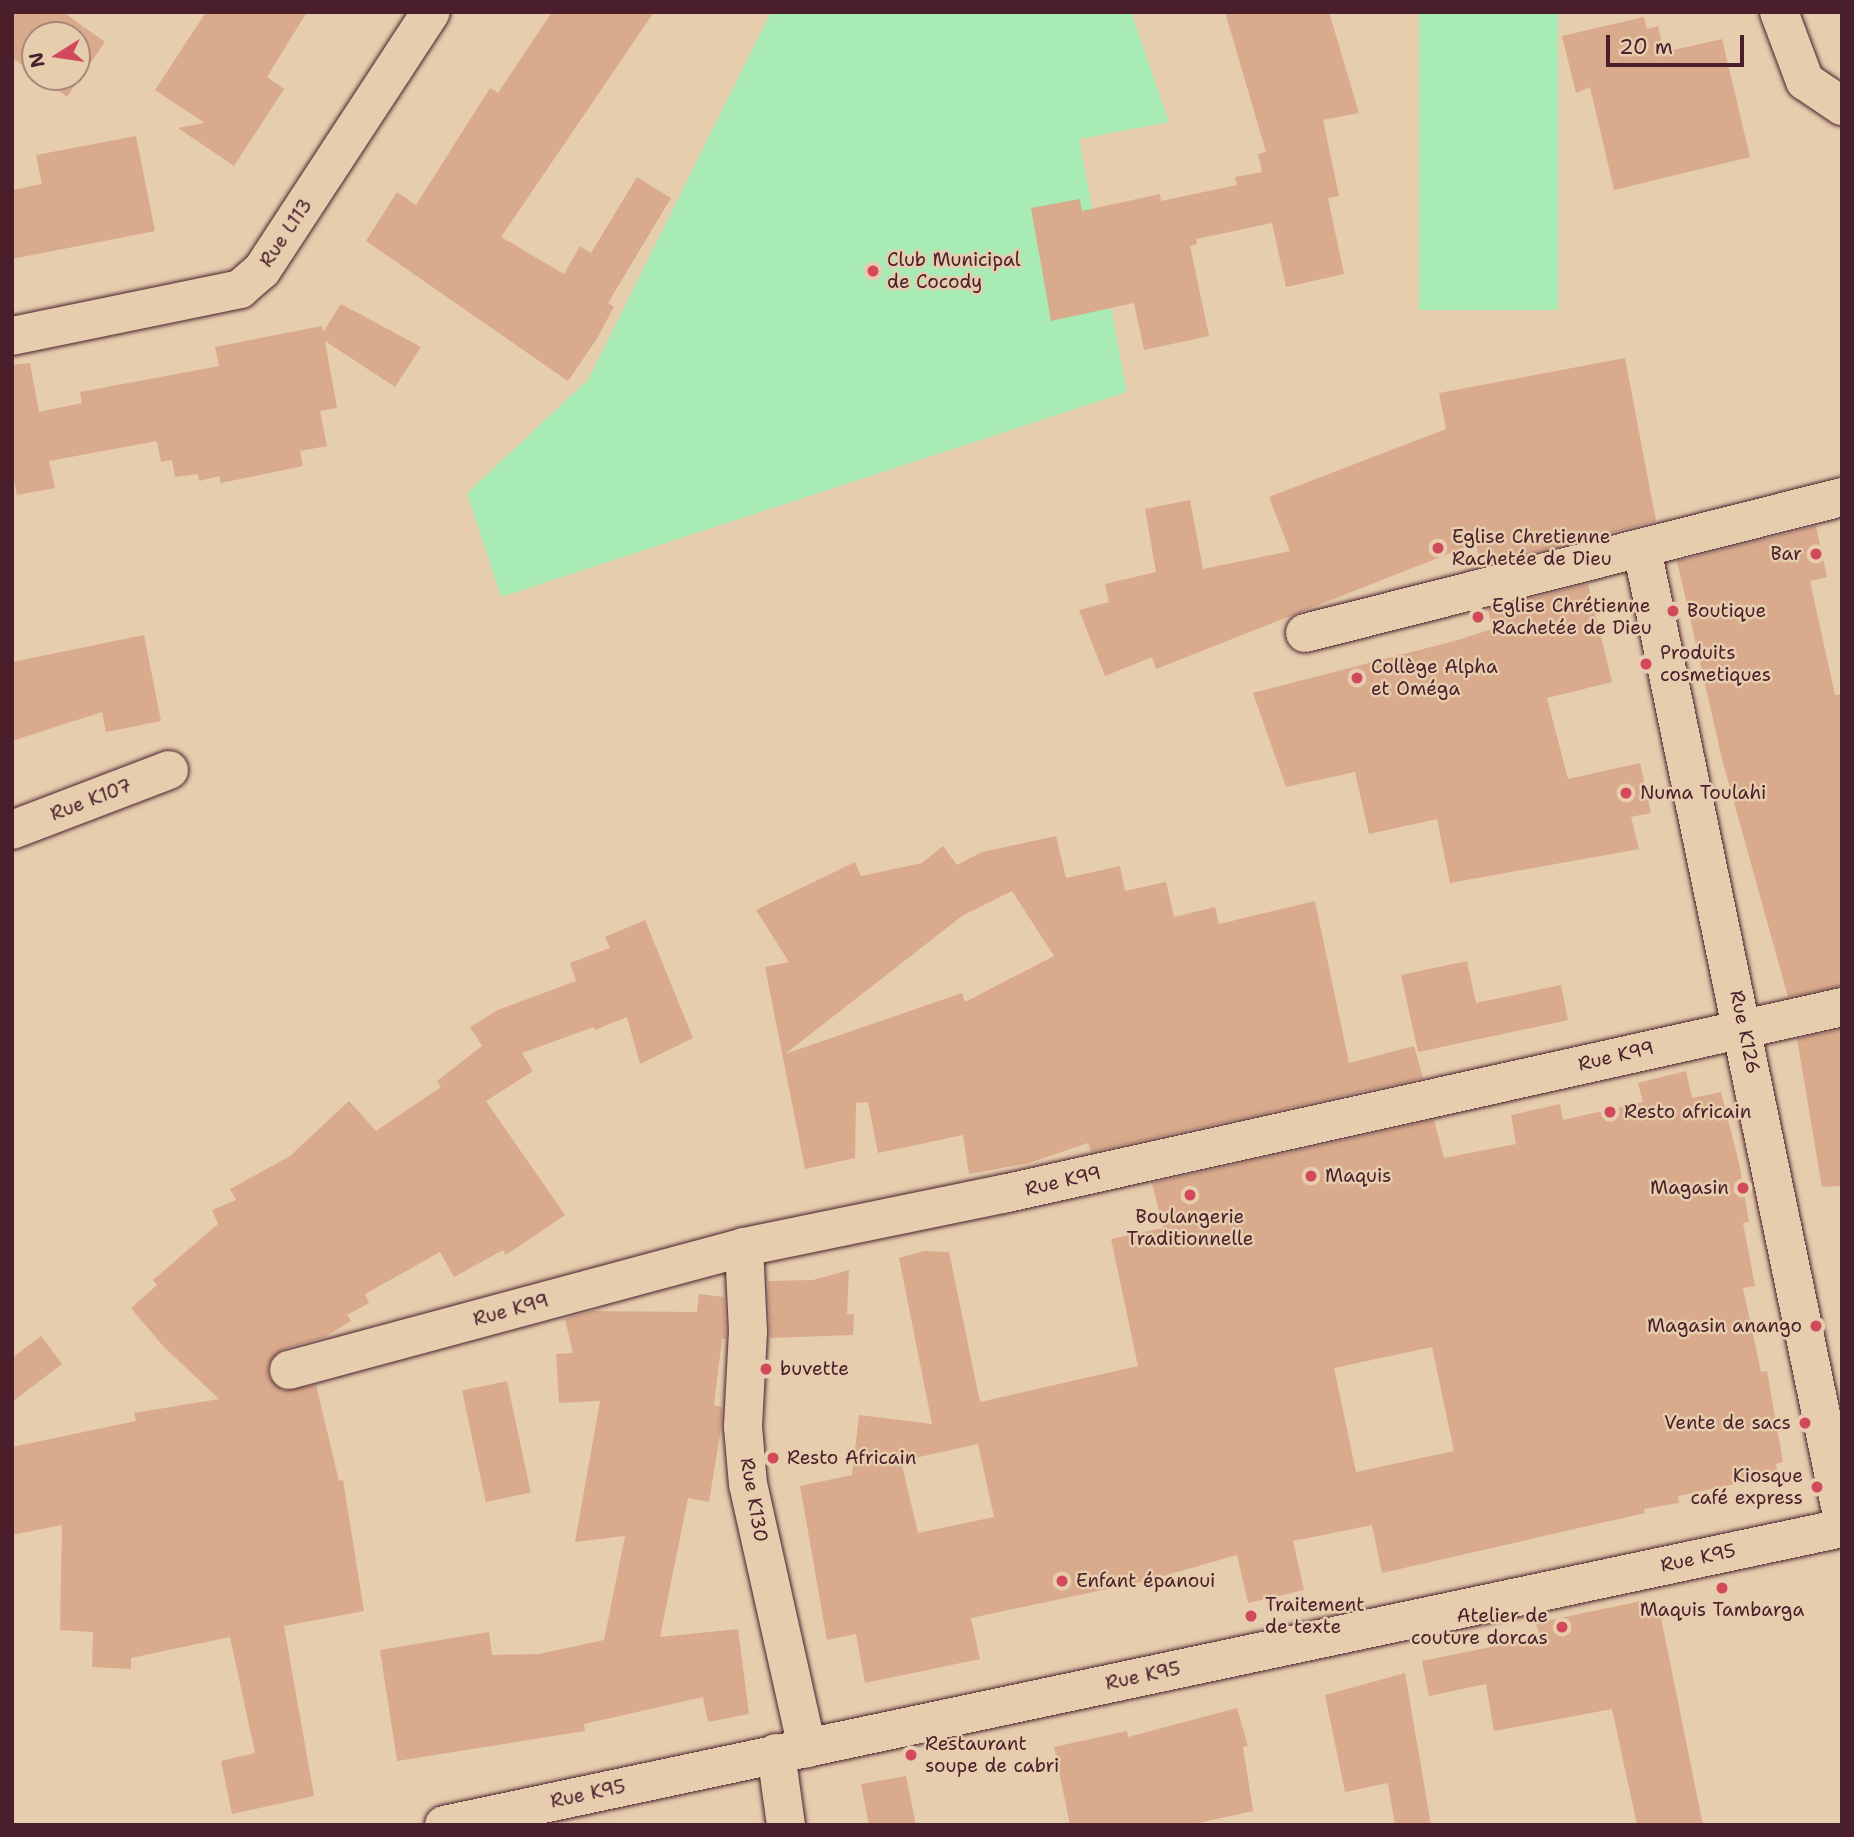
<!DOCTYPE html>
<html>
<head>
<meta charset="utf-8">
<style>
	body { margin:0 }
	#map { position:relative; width:1854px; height:1837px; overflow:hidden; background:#e6cdae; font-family:"Shantell Sans",sans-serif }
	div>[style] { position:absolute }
	.green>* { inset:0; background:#a8ebb5; transform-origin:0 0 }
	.building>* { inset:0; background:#daaa8d; transform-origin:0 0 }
	.roads { filter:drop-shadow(0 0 2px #4a1f2b) drop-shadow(0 0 2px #4a1f2b) }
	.street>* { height:38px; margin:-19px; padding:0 19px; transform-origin:19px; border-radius:19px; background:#e6cdae }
	.dots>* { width:19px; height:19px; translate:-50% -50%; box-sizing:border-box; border:4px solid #e6cdae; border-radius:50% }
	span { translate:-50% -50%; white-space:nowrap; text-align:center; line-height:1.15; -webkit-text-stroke:5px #e6cdae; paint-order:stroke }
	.street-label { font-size:19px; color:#4a1f2b }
	.poi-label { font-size:19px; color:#4a1f2b }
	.left { translate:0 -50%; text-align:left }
	.right { translate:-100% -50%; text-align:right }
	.frame { position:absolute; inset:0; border:14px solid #4a1f2b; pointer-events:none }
	.north { position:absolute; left:21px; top:21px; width:70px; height:70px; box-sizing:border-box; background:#e6cdae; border:2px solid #a8877a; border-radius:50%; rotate:258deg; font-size:19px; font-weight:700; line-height:28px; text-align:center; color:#4a1f2b }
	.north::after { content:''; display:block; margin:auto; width:24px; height:32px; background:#d1495b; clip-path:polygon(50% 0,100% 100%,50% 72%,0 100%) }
	.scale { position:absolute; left:1606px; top:35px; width:138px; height:32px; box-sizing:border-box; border:4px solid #4a1f2b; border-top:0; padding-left:9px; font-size:21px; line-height:24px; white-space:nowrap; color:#4a1f2b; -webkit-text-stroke:5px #e6cdae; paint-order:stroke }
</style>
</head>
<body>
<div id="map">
	<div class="green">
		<div style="clip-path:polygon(771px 12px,1131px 12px,1169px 122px,1079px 139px,1127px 392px,501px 597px,467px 493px,588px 380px)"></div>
		<div style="left:1419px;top:12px;width:139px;height:298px"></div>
	</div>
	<div class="building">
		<div style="clip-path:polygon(12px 12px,63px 12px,105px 42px,67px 97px,39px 77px,77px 77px,77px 35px,35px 35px,35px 74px,12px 58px)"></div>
		<div style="clip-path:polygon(206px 12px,307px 12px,267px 77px,284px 89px,234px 166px,178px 128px,205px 123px,155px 90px)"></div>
		<div style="clip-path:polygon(552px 12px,654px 12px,501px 237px,564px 274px,580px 246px,591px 253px,637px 177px,671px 198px,608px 303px,614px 307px,596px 340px,568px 381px,366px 241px,397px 192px,416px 205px,490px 88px,498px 93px)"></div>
		<div style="clip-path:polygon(1225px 12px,1329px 12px,1359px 113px,1323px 120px,1339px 196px,1328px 198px,1344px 274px,1286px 287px,1272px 223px,1196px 239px,1197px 244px,1190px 246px,1209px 336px,1144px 350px,1134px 303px,1051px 321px,1031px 208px,1080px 199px,1082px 211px,1160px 194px,1161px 201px,1237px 185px,1235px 177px,1262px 172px,1258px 154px,1266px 152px)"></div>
		<div style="clip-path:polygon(1644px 17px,1647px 29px,1658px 26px,1664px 52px,1722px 39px,1750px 157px,1614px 190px,1590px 87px,1576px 93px,1562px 36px)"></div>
		<div style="clip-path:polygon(136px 136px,155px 231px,12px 259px,12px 190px,42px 184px,36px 155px)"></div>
		<div style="clip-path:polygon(341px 304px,421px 347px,395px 387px,325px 341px,337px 408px,320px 411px,327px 446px,300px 451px,303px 466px,221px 483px,219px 476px,199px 481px,198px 474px,175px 477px,172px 460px,161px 462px,157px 441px,49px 461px,55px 488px,17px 495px,12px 471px,12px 365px,30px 363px,39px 412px,82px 403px,80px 392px,219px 366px,215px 347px,322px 326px,323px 332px)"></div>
		<div style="clip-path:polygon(1625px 358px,1656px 521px,1480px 566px,1476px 543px,1156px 669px,1152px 657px,1105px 676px,1079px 610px,1109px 602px,1105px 584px,1156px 572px,1145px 509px,1190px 500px,1203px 569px,1290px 551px,1269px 497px,1446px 429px,1439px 393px)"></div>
		<div style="clip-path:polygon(1816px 526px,1827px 577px,1810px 581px,1835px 695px,1842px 694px,1842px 986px,1788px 997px,1722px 759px,1677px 561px)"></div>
		<div style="clip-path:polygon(1588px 584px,1612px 682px,1547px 698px,1568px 779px,1640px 763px,1651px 813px,1631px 817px,1639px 849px,1450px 883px,1437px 819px,1369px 834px,1355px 772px,1286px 787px,1253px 693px,1458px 640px,1492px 629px,1488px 609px)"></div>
		<div style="clip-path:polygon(144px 635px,161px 721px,106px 732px,102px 712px,12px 741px,12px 662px)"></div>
		<div style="clip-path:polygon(evenodd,1056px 836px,1066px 878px,1120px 866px,1125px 891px,1166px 882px,1174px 917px,1215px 907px,1219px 924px,1315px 901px,1349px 1063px,1414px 1046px,1423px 1078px,1091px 1152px,1088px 1143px,1029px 1163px,969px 1174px,963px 1135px,878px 1153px,868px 1102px,856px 1103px,855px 1158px,805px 1169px,765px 967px,789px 962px,756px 910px,855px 862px,861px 876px,922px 863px,943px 846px,957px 865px,982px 852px,1056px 836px,1012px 891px,1054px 956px,965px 1002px,962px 993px,785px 1054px,962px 916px,1012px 891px)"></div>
		<div style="clip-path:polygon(645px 920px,693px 1038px,640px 1064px,627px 1017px,595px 1030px,594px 1027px,522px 1053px,533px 1071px,486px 1101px,565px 1215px,506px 1255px,503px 1250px,454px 1277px,440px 1252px,365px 1294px,369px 1303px,347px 1315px,351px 1321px,325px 1337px,283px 1349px,268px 1364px,268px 1376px,283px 1391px,316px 1385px,339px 1481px,343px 1480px,364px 1611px,284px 1626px,314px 1796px,232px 1814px,221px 1761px,255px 1753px,230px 1637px,131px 1658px,131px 1669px,92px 1667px,93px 1632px,60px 1630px,62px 1525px,12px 1535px,12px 1447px,136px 1421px,134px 1413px,219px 1399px,163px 1346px,131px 1308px,157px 1285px,153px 1280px,218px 1224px,212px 1210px,236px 1200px,230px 1189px,290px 1156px,349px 1101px,376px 1131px,441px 1087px,437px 1081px,482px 1046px,470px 1027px,498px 1010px,576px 981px,570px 963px,610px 948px,605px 937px)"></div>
		<div style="clip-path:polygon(1467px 961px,1476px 1003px,1561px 985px,1568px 1020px,1418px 1052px,1401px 975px)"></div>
		<div style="clip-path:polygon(1842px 1029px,1842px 1186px,1822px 1187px,1797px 1039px)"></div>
		<div style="clip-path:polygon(evenodd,1686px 1071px,1692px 1098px,1721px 1092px,1739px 1163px,1749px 1222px,1743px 1223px,1755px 1286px,1743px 1288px,1761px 1372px,1767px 1371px,1783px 1462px,1776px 1464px,1778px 1475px,1678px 1496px,1679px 1503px,1644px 1509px,1645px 1513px,1382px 1573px,1372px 1525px,1293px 1541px,1304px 1590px,1248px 1603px,1237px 1555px,1149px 1580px,971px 1618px,980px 1659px,865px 1683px,856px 1634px,827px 1640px,800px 1486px,852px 1475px,859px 1415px,932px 1424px,899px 1258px,924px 1251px,949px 1252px,980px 1402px,1138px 1366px,1111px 1239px,1163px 1228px,1152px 1183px,1434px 1120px,1444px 1158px,1516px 1144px,1511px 1115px,1560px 1104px,1563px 1120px,1643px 1102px,1638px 1083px,1686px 1071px,1432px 1347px,1454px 1451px,1356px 1472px,1334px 1368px,1432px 1347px,1686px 1071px,978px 1444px,994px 1517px,918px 1533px,901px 1461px,978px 1444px)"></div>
		<div style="clip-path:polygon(849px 1270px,847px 1314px,854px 1314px,853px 1335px,770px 1338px,768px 1281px,813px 1280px)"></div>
		<div style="clip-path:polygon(699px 1294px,724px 1297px,726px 1339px,722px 1339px,714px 1405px,722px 1407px,721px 1428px,709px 1502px,688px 1498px,660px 1637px,738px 1629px,749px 1714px,708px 1722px,703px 1697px,584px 1724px,585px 1731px,397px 1761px,380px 1650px,489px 1632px,492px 1655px,539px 1654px,604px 1640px,625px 1536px,575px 1542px,600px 1401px,559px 1403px,556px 1354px,573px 1353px,565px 1319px,593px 1311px,697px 1312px)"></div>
		<div style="clip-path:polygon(41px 1336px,62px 1364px,12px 1402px,12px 1358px)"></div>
		<div style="left:507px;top:1381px;width:114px;height:46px;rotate:78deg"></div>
		<div style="clip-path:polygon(1641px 1601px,1644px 1617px,1660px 1613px,1703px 1825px,1637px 1825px,1612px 1709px,1494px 1731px,1486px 1684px,1429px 1696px,1422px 1661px,1540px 1637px,1536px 1623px)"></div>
		<div style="clip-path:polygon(1405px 1673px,1431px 1825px,1395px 1825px,1388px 1783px,1345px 1792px,1325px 1695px)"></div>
		<div style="clip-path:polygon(1237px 1708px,1248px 1746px,1243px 1747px,1253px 1811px,1189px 1825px,1070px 1825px,1054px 1747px,1127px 1731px,1128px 1737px)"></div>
		<div style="clip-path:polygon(906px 1776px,916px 1825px,869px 1825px,861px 1784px)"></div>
	</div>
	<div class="roads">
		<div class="street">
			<div style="left:1779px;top:12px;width:74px;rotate:69.4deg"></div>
			<div style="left:1805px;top:81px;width:45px;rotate:34deg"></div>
			<div style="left:12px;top:336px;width:233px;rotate:-11.6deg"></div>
			<div style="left:240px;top:289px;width:29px;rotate:-41deg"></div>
			<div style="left:262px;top:270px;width:308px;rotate:-56.8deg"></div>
			<div style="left:1642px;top:549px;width:987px;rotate:78.31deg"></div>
			<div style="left:1305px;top:633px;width:554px;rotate:-14.21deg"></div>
			<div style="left:12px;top:830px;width:168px;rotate:-20.9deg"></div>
			<div style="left:744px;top:1247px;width:84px;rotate:87.3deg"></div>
			<div style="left:748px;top:1331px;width:96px;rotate:93deg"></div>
			<div style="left:743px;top:1427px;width:57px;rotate:85deg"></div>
			<div style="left:748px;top:1484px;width:271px;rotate:77.4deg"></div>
			<div style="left:289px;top:1370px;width:471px;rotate:-15.1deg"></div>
			<div style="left:744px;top:1247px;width:264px;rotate:-11.6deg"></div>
			<div style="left:1003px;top:1194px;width:860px;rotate:-12.56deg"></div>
			<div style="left:776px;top:1753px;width:73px;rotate:82.1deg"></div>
			<div style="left:444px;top:1825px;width:1429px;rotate:-11.99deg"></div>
		</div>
	</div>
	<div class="dots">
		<div style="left:873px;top:271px;background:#d1495b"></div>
		<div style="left:1438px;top:548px;background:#d1495b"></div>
		<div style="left:1816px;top:554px;background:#d1495b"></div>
		<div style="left:1673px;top:611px;background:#d1495b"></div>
		<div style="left:1478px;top:617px;background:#d1495b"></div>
		<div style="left:1646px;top:664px;background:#d1495b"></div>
		<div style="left:1357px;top:678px;background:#d1495b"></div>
		<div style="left:1626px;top:793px;background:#d1495b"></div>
		<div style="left:1610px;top:1112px;background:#d1495b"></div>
		<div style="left:1311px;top:1176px;background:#d1495b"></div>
		<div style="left:1743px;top:1188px;background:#d1495b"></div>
		<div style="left:1190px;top:1195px;background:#d1495b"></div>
		<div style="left:1816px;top:1326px;background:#d1495b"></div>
		<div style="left:766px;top:1369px;background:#d1495b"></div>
		<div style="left:1805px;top:1423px;background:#d1495b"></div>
		<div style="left:773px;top:1458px;background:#d1495b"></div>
		<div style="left:1817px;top:1487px;background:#d1495b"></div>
		<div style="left:1062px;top:1581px;background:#d1495b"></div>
		<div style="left:1722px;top:1588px;background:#d1495b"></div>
		<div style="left:1251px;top:1616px;background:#d1495b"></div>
		<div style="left:1562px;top:1627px;background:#d1495b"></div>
		<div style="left:911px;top:1755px;background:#d1495b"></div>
	</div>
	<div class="street-label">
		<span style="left:286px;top:233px;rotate:-56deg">Rue L113</span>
		<span style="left:91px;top:800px;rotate:-21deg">Rue K107</span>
		<span style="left:1745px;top:1032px;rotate:78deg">Rue K126</span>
		<span style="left:1616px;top:1056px;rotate:-13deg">Rue K99</span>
		<span style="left:1063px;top:1181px;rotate:-13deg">Rue K99</span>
		<span style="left:511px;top:1310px;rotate:-15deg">Rue K99</span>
		<span style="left:754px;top:1500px;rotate:80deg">Rue K130</span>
		<span style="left:1698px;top:1558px;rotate:-12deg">Rue K95</span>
		<span style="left:1143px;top:1676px;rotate:-12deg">Rue K95</span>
		<span style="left:588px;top:1794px;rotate:-12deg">Rue K95</span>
	</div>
	<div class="poi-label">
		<span class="left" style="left:887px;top:271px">Club Municipal<br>de Cocody</span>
		<span class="left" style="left:1452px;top:548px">Eglise Chretienne<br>Rachetée de Dieu</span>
		<span class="right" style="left:1802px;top:554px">Bar</span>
		<span class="left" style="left:1492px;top:617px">Eglise Chrétienne<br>Rachetée de Dieu</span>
		<span class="left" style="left:1687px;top:611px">Boutique</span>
		<span class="left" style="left:1660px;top:664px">Produits<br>cosmetiques</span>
		<span class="left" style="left:1371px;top:678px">Collège Alpha<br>et Oméga</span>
		<span class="left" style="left:1640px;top:793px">Numa Toulahi</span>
		<span class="left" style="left:1624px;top:1112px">Resto africain</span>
		<span class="left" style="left:1325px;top:1176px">Maquis</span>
		<span class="right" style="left:1729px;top:1188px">Magasin</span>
		<span style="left:1190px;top:1228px">Boulangerie<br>Traditionnelle</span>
		<span class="right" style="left:1802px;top:1326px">Magasin anango</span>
		<span class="left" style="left:780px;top:1369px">buvette</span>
		<span class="right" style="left:1791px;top:1423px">Vente de sacs</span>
		<span class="left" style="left:787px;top:1458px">Resto Africain</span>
		<span class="right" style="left:1803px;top:1487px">Kiosque<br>café express</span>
		<span class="left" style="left:1076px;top:1581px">Enfant épanoui</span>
		<span class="left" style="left:1265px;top:1616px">Traitement<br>de texte</span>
		<span style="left:1722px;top:1610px">Maquis Tambarga</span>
		<span class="right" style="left:1548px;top:1627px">Atelier de<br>couture dorcas</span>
		<span class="left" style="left:925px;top:1755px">Restaurant<br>soupe de cabri</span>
	</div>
	<div class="frame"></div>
	<div class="north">N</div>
	<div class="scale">20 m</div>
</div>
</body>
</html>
